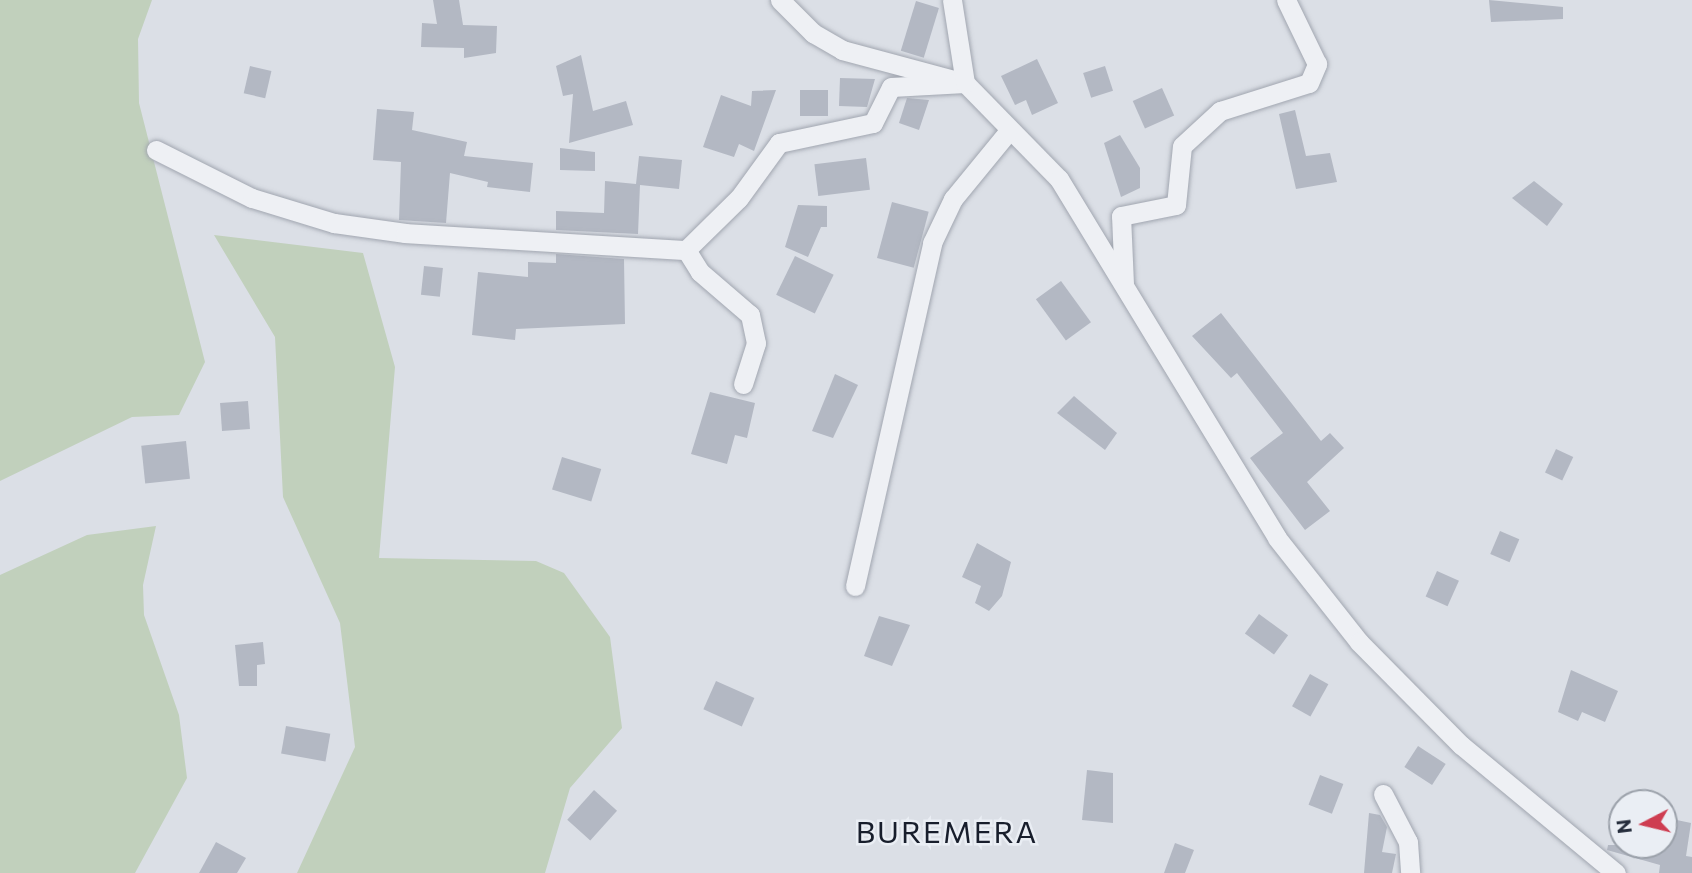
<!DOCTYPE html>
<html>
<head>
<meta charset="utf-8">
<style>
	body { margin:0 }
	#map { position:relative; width:1692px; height:873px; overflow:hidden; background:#dbdfe6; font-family:Commissioner,sans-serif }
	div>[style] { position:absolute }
	.green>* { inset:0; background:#c1d0bc }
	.building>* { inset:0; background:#b3b8c3; transform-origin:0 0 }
	.roads { filter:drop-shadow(0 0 2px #a1a6b0) drop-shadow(0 0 2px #a1a6b0) }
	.street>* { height:19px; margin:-9.5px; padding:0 9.5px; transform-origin:9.5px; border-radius:9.5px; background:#eef0f4 }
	span { translate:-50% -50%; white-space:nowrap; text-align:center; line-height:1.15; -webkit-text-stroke:5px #eaeef4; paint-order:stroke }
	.quarter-label { font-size:30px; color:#181e2c; letter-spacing:2px }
	.north { position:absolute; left:1608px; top:789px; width:70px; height:70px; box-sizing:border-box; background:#eaeef4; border:2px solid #9ba1aa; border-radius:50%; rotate:263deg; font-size:19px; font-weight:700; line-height:28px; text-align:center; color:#252d3c }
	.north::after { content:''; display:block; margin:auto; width:24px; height:32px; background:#ce3d51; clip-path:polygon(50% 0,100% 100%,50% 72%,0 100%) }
</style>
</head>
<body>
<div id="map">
	<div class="green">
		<div style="clip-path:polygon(0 0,152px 0,138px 39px,139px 103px,205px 362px,179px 415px,132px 417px,0 481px)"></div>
		<div style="clip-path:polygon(214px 235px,363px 253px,395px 367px,379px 558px,536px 561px,564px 573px,610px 637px,622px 728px,570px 788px,545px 873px,297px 873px,355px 747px,340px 623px,283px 497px,275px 337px)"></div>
		<div style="clip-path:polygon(156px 526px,143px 585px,144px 615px,179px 715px,187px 778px,135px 873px,0 873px,0 575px,87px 535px)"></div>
	</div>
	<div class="building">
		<div style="clip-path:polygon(433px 0,459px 0,463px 25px,497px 26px,496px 53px,464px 58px,464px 48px,421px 47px,422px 23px,437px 24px)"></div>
		<div style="clip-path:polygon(1489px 0,1563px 7px,1563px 19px,1491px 22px)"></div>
		<div style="left:916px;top:1px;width:24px;height:52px;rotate:17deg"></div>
		<div style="clip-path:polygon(581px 55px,593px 111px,626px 101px,633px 125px,569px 143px,573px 94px,563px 96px,556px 66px)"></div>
		<div style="clip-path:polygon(1037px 59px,1058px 103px,1032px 115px,1026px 100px,1015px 105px,1001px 76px)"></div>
		<div style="left:250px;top:66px;width:22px;height:28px;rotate:13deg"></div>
		<div style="left:1105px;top:66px;width:26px;height:23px;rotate:72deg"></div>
		<div style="clip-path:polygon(840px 78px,875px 79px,867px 107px,839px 106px)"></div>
		<div style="left:1162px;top:88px;width:30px;height:32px;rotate:66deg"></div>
		<div style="clip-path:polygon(776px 90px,754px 151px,739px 144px,734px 157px,703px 147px,721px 95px,751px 106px,752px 91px)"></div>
		<div style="left:800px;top:90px;width:28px;height:26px"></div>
		<div style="clip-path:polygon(907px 98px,929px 100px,919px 130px,899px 123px)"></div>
		<div style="clip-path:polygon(377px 109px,414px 112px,412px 130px,467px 142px,464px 156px,533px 163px,530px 192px,487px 187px,488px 182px,450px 173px,446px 223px,399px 220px,401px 162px,373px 160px)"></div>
		<div style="clip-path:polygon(1295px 110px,1306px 156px,1330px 153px,1337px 182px,1296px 189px,1279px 114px)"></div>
		<div style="clip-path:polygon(1120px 135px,1140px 168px,1140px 188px,1121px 197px,1104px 143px)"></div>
		<div style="clip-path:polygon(560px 148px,595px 152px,595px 171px,560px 170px)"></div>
		<div style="clip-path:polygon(639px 156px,682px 160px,679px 189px,640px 185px,638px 234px,556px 230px,556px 211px,604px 213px,605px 181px,636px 184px)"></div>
		<div style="left:866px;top:158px;width:32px;height:52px;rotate:83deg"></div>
		<div style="clip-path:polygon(1534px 181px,1563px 204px,1547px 226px,1512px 198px)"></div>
		<div style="left:892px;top:202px;width:38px;height:58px;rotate:15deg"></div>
		<div style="clip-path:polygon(798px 205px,827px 206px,827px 227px,821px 227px,808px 257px,785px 247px)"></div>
		<div style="clip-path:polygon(556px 254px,624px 259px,625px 324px,516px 329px,515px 340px,472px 335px,478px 272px,528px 277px,528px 262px,556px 263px)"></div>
		<div style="left:795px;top:256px;width:43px;height:43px;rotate:26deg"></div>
		<div style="left:424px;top:266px;width:19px;height:29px;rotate:6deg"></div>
		<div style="left:1061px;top:281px;width:51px;height:31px;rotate:54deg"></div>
		<div style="clip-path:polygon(1221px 313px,1321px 441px,1330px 433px,1344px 448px,1307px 482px,1330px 511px,1305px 530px,1250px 458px,1283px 433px,1237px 373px,1231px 378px,1192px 336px)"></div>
		<div style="clip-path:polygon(835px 374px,858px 385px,833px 438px,812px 431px)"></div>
		<div style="clip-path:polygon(710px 392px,755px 403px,747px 438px,735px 435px,727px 464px,691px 454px)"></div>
		<div style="clip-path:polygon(1074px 396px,1117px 433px,1105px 450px,1057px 413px)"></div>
		<div style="left:248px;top:401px;width:28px;height:28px;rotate:86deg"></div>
		<div style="left:186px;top:441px;width:38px;height:45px;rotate:84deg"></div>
		<div style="left:1556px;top:449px;width:19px;height:26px;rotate:25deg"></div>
		<div style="left:562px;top:457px;width:41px;height:34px;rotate:17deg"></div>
		<div style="left:1500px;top:531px;width:21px;height:25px;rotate:23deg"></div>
		<div style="clip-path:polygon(977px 543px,1011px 562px,1002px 596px,989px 611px,975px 603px,981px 586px,962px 577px)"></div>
		<div style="left:1437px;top:571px;width:24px;height:28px;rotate:24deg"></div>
		<div style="left:1259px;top:614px;width:36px;height:24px;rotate:36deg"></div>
		<div style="clip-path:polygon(879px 616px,910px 625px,892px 666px,864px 656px)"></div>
		<div style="clip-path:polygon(263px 642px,265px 664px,257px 665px,257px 686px,239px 686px,235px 645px)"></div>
		<div style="clip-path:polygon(1571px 670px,1618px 691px,1605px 722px,1582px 712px,1578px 721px,1558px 712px)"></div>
		<div style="left:1310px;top:674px;width:21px;height:37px;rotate:29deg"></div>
		<div style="left:716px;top:681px;width:42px;height:31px;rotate:24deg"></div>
		<div style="left:286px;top:726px;width:45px;height:28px;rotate:10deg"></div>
		<div style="left:1418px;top:746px;width:33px;height:25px;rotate:33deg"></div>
		<div style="clip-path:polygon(1087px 770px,1113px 773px,1113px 823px,1082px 820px)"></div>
		<div style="left:1320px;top:775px;width:25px;height:32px;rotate:21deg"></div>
		<div style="left:594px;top:790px;width:31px;height:40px;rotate:42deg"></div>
		<div style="clip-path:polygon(1369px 813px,1380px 815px,1387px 827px,1382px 852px,1396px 854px,1392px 873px,1364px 873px)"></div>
		<div style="clip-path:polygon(1672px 819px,1691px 823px,1686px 856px,1692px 857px,1692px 873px,1659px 873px,1660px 865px,1607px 850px,1608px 845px,1667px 845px)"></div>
		<div style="clip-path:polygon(216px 842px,246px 858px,237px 873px,199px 873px)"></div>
		<div style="clip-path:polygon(1175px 843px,1194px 850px,1185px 873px,1164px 873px)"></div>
	</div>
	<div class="roads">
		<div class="street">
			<div style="left:780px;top:0;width:47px;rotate:45deg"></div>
			<div style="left:813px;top:33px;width:34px;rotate:30deg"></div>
			<div style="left:842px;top:50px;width:127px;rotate:15deg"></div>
			<div style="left:965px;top:83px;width:134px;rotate:45.6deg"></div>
			<div style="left:1059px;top:179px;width:420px;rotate:58.7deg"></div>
			<div style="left:1277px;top:538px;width:132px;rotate:51.7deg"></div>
			<div style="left:1359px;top:642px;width:145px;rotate:45.3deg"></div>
			<div style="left:1461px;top:745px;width:201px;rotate:39.6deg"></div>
			<div style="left:156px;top:150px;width:107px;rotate:26.6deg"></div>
			<div style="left:252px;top:198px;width:86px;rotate:17deg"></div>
			<div style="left:334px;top:223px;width:72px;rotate:8deg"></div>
			<div style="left:405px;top:233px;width:282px;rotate:3.5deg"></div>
			<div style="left:1124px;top:284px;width:68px;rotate:-92.5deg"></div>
			<div style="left:1121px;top:216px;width:56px;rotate:-11.3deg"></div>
			<div style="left:1176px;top:205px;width:59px;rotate:-84.2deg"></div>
			<div style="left:1182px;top:146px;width:52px;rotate:-42.6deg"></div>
			<div style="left:1220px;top:111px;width:93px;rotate:-17.5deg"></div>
			<div style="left:1309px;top:83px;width:21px;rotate:-67deg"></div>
			<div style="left:1317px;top:64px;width:71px;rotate:-115.8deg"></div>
			<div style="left:743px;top:384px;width:43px;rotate:-72.4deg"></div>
			<div style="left:756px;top:343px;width:29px;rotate:-102deg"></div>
			<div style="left:750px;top:315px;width:66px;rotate:-139.3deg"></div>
			<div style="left:700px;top:272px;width:26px;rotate:-122deg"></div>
			<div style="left:686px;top:250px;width:74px;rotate:-44.5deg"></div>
			<div style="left:739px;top:198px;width:68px;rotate:-54deg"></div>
			<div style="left:779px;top:143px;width:96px;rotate:-12deg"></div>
			<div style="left:873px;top:123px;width:40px;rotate:-63.4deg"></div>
			<div style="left:891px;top:87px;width:74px;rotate:-3.1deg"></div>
			<div style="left:965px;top:83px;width:84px;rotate:-98.9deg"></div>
			<div style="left:855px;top:586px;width:352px;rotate:-77.3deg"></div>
			<div style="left:932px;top:243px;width:49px;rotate:-64.5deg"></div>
			<div style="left:953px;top:199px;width:85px;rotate:-50.7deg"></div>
			<div style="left:1383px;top:794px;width:54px;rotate:62.5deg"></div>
			<div style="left:1408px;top:842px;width:31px;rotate:86deg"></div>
		</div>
	</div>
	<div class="quarter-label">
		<span style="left:947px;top:831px">BUREMERA</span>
	</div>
	<div class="north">N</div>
</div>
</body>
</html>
